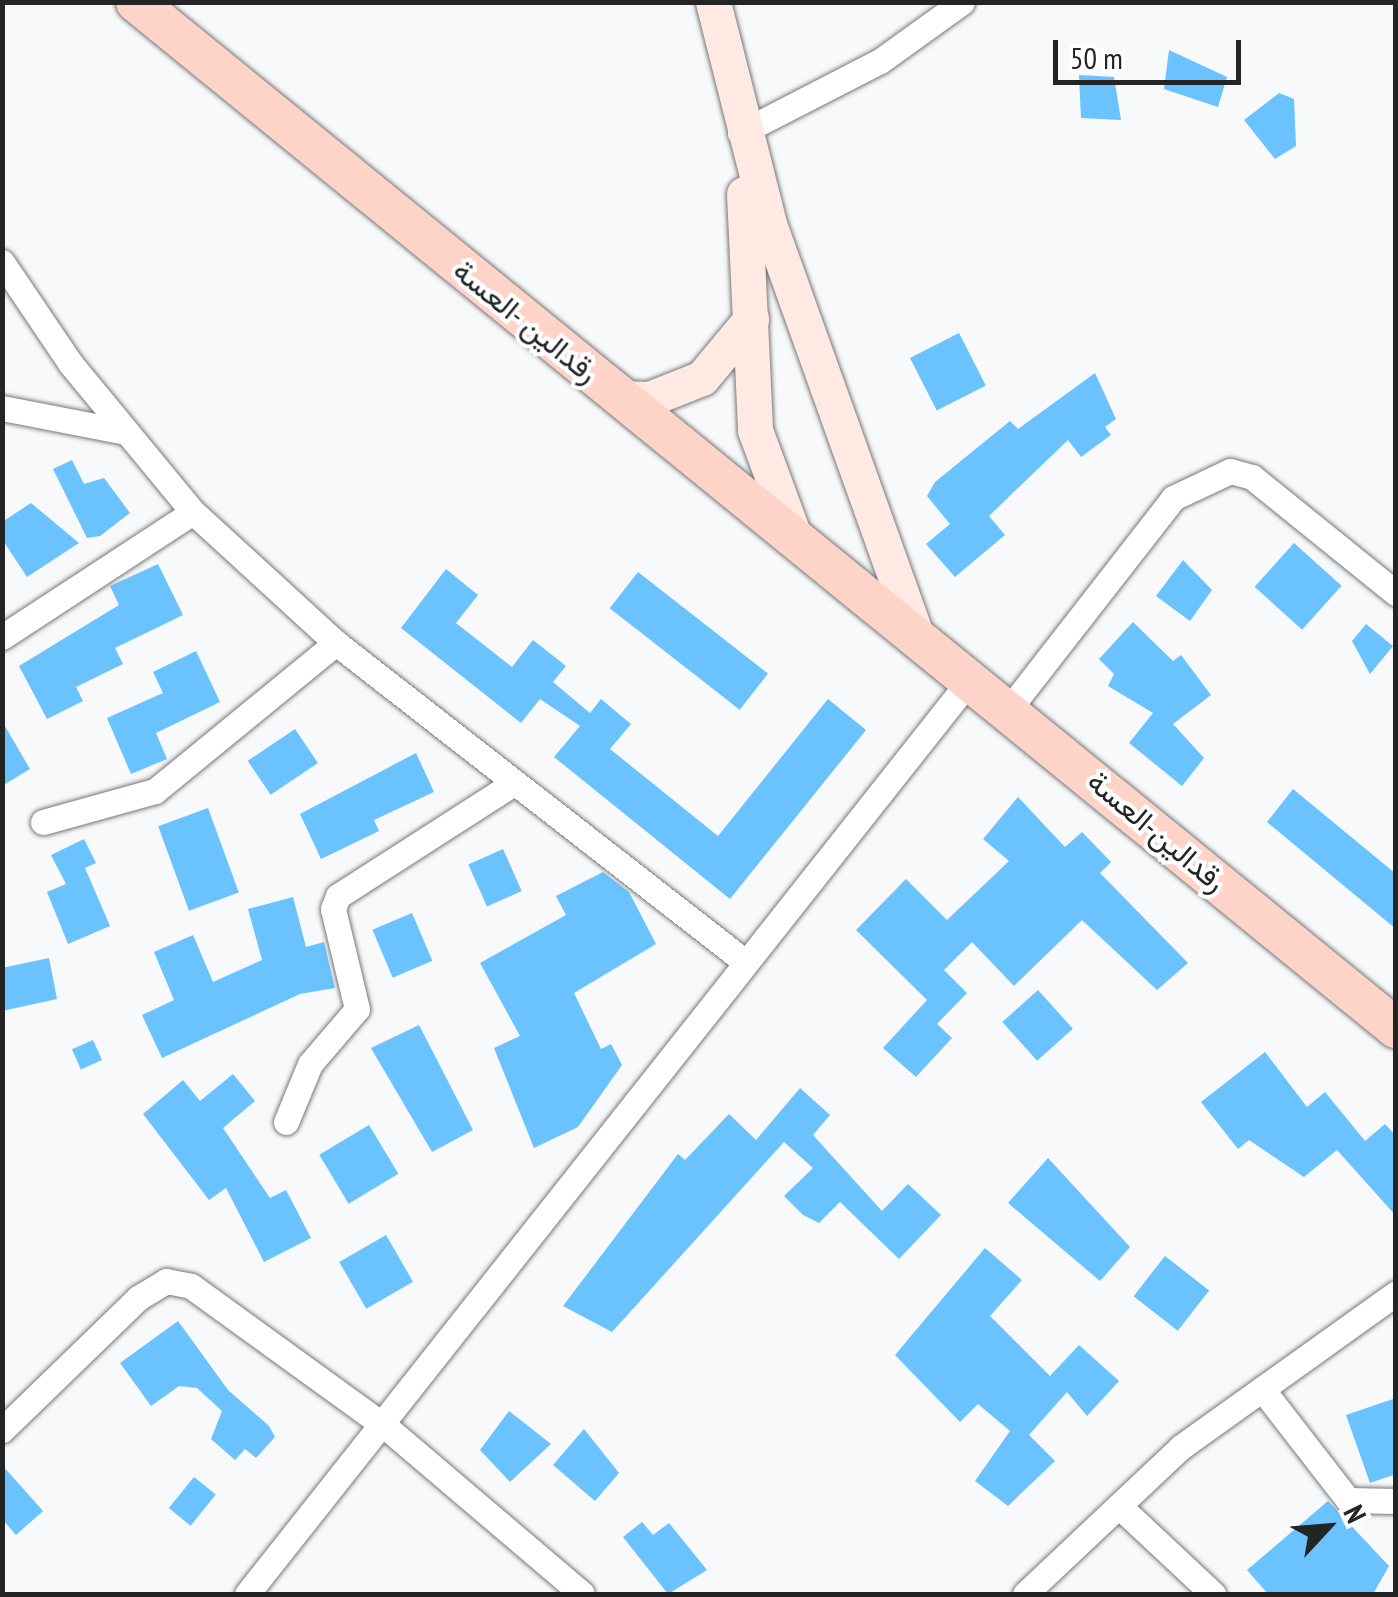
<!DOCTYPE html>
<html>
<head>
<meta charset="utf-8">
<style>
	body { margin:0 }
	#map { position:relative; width:1398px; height:1597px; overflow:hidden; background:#f7f9fa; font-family:"PT Sans Narrow",Vazirmatn,sans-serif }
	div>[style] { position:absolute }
	.building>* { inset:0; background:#6ac2ff; transform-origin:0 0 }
	.roads { filter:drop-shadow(0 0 2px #777879) drop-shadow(0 0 2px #777879) }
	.street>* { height:25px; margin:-12.5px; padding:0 12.5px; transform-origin:12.5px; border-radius:12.5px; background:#fff }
	.secondary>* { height:35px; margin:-17.5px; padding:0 17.5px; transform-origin:17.5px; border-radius:17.5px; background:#ffeae3 }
	.primary>* { height:40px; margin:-20px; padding:0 20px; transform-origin:20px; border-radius:20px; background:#fed4c8 }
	span { translate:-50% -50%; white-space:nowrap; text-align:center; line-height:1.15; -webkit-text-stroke:8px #fff; paint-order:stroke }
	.street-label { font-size:30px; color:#232424 }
	.frame { position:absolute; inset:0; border:5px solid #232424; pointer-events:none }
	.north { position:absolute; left:1278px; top:1477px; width:100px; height:100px; -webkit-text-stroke:8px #fff; paint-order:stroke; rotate:64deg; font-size:28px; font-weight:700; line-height:40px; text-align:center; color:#232424 }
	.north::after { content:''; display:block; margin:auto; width:35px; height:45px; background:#232424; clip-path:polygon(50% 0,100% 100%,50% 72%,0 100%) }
	.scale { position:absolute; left:1053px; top:40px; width:188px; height:45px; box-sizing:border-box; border:5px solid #232424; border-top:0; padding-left:12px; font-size:30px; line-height:35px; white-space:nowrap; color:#232424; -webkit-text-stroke:8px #fff; paint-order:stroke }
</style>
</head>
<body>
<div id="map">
	<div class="building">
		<div style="clip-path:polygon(1169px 50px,1227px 77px,1218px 107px,1164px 89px)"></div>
		<div style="clip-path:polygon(1079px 75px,1114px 77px,1121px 120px,1081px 118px)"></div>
		<div style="clip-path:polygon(1279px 93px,1294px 99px,1296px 146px,1275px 159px,1244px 120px)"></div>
		<div style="left:959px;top:333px;width:59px;height:55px;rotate:63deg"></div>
		<div style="clip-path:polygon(1095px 373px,1116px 419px,1105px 427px,1111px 435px,1081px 457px,1068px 440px,989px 516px,1005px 535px,955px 577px,926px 544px,950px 524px,927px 496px,935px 482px,1010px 421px,1018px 429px)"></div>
		<div style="clip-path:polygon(72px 460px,84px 484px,104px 478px,130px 513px,100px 536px,87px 538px,53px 469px)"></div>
		<div style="clip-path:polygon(31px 503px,79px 543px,27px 577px,2px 539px,2px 522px)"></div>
		<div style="left:1294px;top:543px;width:64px;height:59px;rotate:42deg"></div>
		<div style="clip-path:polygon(1183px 560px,1212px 590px,1190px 621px,1156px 596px)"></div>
		<div style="clip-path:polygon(158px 564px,183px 615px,115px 648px,123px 664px,76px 687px,83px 701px,47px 719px,19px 666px,119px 605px,110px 586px)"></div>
		<div style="clip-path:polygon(446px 569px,478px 595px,456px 623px,512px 667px,533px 640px,566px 666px,553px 682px,590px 713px,601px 699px,631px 724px,610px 749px,718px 836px,828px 699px,866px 730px,730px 899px,554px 757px,580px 726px,540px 699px,521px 723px,401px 628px)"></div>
		<div style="left:638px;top:572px;width:165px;height:46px;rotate:38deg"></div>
		<div style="clip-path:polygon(1133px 622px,1173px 661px,1181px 655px,1211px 695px,1173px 724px,1204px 758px,1182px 786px,1129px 743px,1153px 713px,1108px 686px,1114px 674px,1099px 659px)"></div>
		<div style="clip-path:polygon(1366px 624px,1393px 646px,1370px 674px,1352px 641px)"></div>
		<div style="clip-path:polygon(196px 651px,220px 702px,156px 733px,167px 759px,131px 774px,107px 718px,163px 693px,153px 672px)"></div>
		<div style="clip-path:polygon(2px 721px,30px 769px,2px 786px)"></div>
		<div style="left:295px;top:729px;width:41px;height:57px;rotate:56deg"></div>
		<div style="clip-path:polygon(416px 753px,434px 792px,374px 820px,379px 831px,321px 859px,300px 814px)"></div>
		<div style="clip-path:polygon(1293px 789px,1396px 874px,1396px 929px,1267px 822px)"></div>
		<div style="clip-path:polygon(1018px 797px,1065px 847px,1082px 832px,1111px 862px,1100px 873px,1188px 963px,1157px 990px,1082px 920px,1014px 986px,972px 942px,944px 970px,967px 993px,937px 1024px,952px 1038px,916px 1077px,883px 1048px,927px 1000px,856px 930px,906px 879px,947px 920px,1009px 861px,983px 839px)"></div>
		<div style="left:208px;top:808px;width:90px;height:53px;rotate:70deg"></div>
		<div style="clip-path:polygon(84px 839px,96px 863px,85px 868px,110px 926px,68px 944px,47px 892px,66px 884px,51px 855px)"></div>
		<div style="left:503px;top:849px;width:46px;height:38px;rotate:66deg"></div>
		<div style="clip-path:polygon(603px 872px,629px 892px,656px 944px,574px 993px,601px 1049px,611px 1044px,622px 1065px,578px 1127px,534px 1148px,494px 1048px,520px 1036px,480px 963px,566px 915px,556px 896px)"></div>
		<div style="clip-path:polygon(293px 897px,306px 947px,324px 942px,335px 988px,300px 994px,162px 1058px,142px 1015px,174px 1000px,154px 952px,193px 935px,213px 982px,262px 960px,248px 909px)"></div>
		<div style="left:412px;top:913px;width:52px;height:43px;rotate:67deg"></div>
		<div style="clip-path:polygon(49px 958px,57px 999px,2px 1011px,2px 968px)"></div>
		<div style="left:1038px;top:990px;width:52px;height:48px;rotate:48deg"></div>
		<div style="clip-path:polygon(419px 1025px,473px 1130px,432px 1152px,371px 1048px)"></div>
		<div style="left:93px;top:1040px;width:22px;height:23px;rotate:66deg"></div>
		<div style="clip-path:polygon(1265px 1052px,1307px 1107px,1325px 1092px,1365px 1141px,1385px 1124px,1396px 1136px,1396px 1216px,1337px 1150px,1304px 1177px,1249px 1140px,1238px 1149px,1201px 1102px)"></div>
		<div style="clip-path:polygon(233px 1074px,255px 1101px,223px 1128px,270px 1198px,286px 1190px,311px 1238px,264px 1262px,226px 1188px,209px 1200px,143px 1114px,183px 1080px,200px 1101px)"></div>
		<div style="clip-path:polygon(800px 1088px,830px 1115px,813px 1135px,882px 1211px,908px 1184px,941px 1215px,899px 1259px,840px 1202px,819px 1223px,803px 1215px,784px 1196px,813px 1168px,784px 1142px,612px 1332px,563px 1306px,678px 1154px,685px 1160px,729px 1114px,756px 1140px)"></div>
		<div style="left:369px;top:1125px;width:57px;height:58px;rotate:59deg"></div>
		<div style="clip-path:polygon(1048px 1158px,1130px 1247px,1100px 1281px,1008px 1203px)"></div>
		<div style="left:386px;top:1235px;width:54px;height:54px;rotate:60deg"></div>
		<div style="clip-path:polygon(985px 1248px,1022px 1280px,990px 1316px,1050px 1376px,1079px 1345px,1119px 1381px,1087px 1416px,1067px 1392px,1029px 1435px,1055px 1461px,1008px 1506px,975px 1481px,1010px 1431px,978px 1404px,960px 1422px,895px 1355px)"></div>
		<div style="left:1165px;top:1256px;width:56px;height:51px;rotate:38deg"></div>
		<div style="clip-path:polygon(178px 1321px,228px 1390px,269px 1426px,275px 1437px,256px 1458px,245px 1449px,235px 1460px,211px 1439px,222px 1411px,197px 1388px,179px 1386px,151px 1406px,120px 1363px)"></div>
		<div style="clip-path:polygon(1396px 1398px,1396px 1474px,1370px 1483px,1346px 1415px)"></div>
		<div style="clip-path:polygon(509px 1411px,551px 1444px,510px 1482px,480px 1450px)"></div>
		<div style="clip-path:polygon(584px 1429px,619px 1473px,595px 1501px,553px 1465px)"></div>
		<div style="clip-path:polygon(2px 1465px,43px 1511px,16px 1535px,2px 1519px)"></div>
		<div style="left:194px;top:1477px;width:28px;height:40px;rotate:39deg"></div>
		<div style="clip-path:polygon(1328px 1501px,1389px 1566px,1373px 1594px,1268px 1594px,1247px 1570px)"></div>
		<div style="clip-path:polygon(642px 1522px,653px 1535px,669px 1523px,707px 1570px,668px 1594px,623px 1537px)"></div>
	</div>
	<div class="roads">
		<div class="street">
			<div style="left:740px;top:133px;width:157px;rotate:-27.2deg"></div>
			<div style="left:880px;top:61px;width:101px;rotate:-35.7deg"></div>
			<div style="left:2px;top:262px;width:122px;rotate:56deg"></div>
			<div style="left:70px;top:363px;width:193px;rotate:50.5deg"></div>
			<div style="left:193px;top:512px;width:194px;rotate:42.5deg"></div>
			<div style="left:336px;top:643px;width:517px;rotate:37.93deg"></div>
			<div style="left:2px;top:408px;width:125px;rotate:11deg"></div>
			<div style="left:2px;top:637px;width:228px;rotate:-33.2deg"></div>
			<div style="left:1009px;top:709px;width:267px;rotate:-52.1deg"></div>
			<div style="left:1173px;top:498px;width:63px;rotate:-25.3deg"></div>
			<div style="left:1230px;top:471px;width:23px;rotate:15deg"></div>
			<div style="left:1252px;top:477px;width:185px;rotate:38.9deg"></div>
			<div style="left:43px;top:822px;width:116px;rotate:-15.5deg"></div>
			<div style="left:155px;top:791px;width:234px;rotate:-39.3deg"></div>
			<div style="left:286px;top:1122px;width:63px;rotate:-67.5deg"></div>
			<div style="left:310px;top:1064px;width:72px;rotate:-49.5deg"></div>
			<div style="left:357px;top:1009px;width:103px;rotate:-103.5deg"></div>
			<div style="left:333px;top:909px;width:14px;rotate:-69deg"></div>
			<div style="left:338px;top:896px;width:209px;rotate:-32.7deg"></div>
			<div style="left:1262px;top:1389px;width:140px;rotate:52.2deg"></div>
			<div style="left:1348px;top:1500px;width:48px;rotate:1.2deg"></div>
			<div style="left:2px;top:1430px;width:190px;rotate:-44.1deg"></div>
			<div style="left:138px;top:1298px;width:33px;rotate:-31deg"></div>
			<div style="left:166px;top:1281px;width:25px;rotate:11deg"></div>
			<div style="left:191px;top:1286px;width:241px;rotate:35.9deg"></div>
			<div style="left:386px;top:1427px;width:257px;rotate:40.4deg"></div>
			<div style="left:1119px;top:1506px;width:129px;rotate:43.1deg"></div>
			<div style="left:247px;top:1594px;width:1164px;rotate:-51.66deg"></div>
			<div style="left:1025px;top:1594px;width:214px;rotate:-43.3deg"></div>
			<div style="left:1181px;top:1447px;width:264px;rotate:-35.6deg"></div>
		</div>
		<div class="secondary">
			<div style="left:713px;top:2px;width:229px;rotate:75.8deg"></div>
			<div style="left:769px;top:224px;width:440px;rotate:70.3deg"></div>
			<div style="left:744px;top:194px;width:236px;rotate:87.3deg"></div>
			<div style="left:755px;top:430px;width:116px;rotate:69.8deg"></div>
			<div style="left:622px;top:398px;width:27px;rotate:2deg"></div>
			<div style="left:649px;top:399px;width:57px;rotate:-21.6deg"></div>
			<div style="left:702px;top:378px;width:77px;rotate:-50.3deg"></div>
		</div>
		<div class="primary">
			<div style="left:136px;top:2px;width:1625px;rotate:39.16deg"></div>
		</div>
	</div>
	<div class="street-label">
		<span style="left:526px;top:321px;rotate:39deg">رقدالين -العسة</span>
		<span style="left:1157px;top:831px;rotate:40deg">رقدالين-العسة</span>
	</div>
	<div class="frame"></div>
	<div class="north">N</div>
	<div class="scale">50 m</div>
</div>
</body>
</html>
